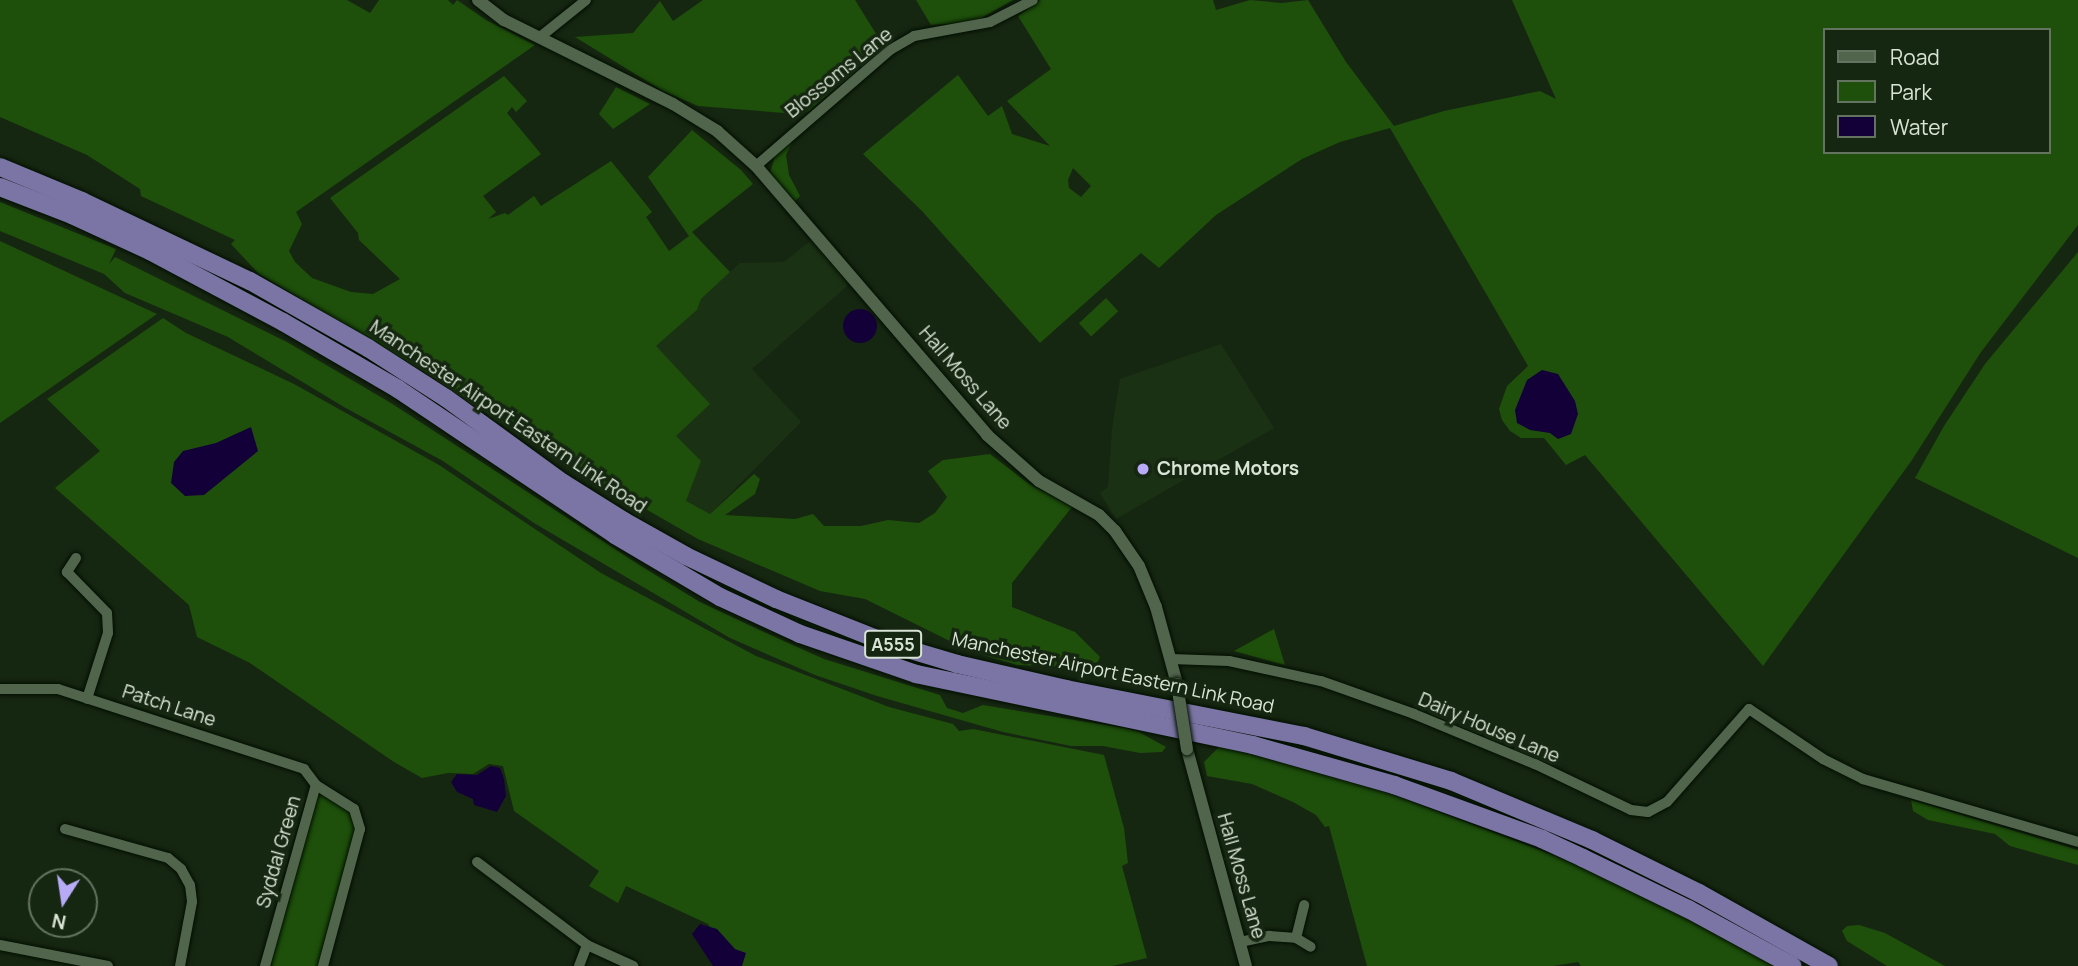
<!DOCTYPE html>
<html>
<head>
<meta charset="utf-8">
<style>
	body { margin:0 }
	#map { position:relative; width:2078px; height:966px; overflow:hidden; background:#162711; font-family:Manrope,sans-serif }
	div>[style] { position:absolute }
	.built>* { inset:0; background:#1b3114 }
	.green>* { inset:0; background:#1e500b; transform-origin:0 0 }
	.water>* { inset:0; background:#140038 }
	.round { border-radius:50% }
	.roads { filter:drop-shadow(0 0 2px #020f00) drop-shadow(0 0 2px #020f00) }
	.minor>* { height:10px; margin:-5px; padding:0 5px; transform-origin:5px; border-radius:5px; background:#51654c }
	.tertiary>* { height:12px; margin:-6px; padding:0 6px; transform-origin:6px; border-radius:6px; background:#51654c }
	.trunk>* { height:18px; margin:-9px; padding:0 9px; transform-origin:9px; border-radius:9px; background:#7a75a4 }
	.bridges { filter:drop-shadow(0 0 2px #020f00) drop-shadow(0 0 2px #020f00) }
	.tertiary-bridge>* { height:12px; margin:-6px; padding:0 6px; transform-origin:6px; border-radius:6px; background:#51654c }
	.dots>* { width:19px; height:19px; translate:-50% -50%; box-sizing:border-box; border:4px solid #162711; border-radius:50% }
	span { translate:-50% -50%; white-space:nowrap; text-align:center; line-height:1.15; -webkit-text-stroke:7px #162711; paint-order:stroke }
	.shield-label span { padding:2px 5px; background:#162711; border:2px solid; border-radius:5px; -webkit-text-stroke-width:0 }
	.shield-label { font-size:18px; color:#d8e4d5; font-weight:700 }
	.street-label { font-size:19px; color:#d8e4d5 }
	.poi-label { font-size:19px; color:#d8e4d5; font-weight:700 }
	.left { translate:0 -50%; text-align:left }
	.legend { position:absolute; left:1823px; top:28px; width:228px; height:126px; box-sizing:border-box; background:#162711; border:2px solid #64735f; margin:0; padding:9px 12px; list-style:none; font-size:21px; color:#d8e4d5 }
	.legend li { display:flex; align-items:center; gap:14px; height:35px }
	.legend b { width:35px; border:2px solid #64735f }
	.north { position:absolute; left:28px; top:868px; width:70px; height:70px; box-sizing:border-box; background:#162711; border:2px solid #64735f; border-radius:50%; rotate:192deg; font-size:19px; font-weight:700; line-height:28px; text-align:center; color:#d8e4d5 }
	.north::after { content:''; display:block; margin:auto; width:24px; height:32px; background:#b7abf8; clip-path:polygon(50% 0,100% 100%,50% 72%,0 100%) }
</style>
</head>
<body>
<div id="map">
	<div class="built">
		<div style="clip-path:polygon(818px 235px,854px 280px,752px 369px,801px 422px,710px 514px,685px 501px,676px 436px,656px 346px,697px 310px,701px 299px,740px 263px,784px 262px)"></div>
		<div style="clip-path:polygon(1221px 344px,1274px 428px,1116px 519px,1100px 493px,1108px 487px,1112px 429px,1120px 379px)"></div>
	</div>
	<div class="green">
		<div style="clip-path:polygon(0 0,347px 0,370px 13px,379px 0,448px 0,453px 5px,457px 0,486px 20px,535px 45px,296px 212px,302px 224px,289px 251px,295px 262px,312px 278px,351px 292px,373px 294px,400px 279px,359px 240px,358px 233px,330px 198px,504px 76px,527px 101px,516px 112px,512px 107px,507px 113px,541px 154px,483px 196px,496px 212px,488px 219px,505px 213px,508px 215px,534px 196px,541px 206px,611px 161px,652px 212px,646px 217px,669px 251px,689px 236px,648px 177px,692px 130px,741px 170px,753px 184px,692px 232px,730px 272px,701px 299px,697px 310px,656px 346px,710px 404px,676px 436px,701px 461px,686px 501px,710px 514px,754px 474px,760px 479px,755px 494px,725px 515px,795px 519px,813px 514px,824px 526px,861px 526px,888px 520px,919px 523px,935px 513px,947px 497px,928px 471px,943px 460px,990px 454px,1029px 484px,1072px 507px,1012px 583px,1012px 607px,1075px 632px,1100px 657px,1095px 668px,1017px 665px,970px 651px,865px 599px,820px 591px,698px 539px,553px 456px,423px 371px,259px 274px,231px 244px,235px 240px,141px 196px,140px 189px,87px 155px,0 117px)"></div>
		<div style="clip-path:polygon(703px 0,855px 0,883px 45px,809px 111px,797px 114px,698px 106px,663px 91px,575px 37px,633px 33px,660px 1px,673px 21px)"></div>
		<div style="clip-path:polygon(916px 0,1013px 0,974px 22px,931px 25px)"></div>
		<div style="clip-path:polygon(evenodd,1040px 0,1213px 0,1216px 10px,1250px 0,1282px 3px,1308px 0,1346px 62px,1394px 126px,1444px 111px,1540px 91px,1556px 99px,1512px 0,2078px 0,2078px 225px,1981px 352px,1912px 460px,1763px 666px,1585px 455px,1566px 465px,1544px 438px,1521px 438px,1510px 431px,1502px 420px,1499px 409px,1507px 386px,1528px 366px,1390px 128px,1340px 142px,1302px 159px,1216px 215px,1159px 268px,1141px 253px,1040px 343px,922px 211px,863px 154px,958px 75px,988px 116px,1002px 106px,1012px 134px,1050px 146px,1007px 101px,1051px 69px,1018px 16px,1040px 0,1824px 30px,2048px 30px,2048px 152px,1824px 152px,1824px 30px,1040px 0,1073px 168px,1091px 186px,1081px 197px,1069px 188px,1068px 180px,1073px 168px)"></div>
		<div style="clip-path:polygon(616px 87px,650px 104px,613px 129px,599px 114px)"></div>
		<div style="clip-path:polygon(792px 142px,786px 155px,789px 175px,800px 196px,795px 201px,770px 173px,775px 156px)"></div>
		<div style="clip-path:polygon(0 202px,116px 249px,109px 264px,115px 257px,287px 342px,391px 403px,641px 566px,700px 602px,764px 632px,824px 659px,940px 695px,947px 708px,963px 713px,983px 705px,1124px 728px,1139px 732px,1166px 747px,1162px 752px,1140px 753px,1103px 746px,1071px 746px,1003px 732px,877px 696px,815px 675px,730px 638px,534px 523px,443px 461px,344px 407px,228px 337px,125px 293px,104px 274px,0 231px)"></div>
		<div style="clip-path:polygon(0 241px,157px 314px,0 423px)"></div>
		<div style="clip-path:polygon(2078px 252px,2078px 558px,1915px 478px,1944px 426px,1985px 364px)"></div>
		<div style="left:1106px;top:298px;width:18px;height:37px;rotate:47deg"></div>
		<div style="clip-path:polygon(163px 318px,186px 333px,294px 384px,439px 465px,601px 573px,756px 656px,889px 707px,953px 724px,959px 731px,973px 729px,1104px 755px,1124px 828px,1128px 863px,1122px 866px,1147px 958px,1112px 966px,727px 966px,724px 947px,708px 924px,626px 886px,618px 903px,589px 886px,599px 871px,514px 811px,503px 766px,489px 764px,473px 774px,448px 773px,422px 778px,394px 762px,250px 663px,197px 637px,189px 605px,55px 488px,100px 451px,47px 399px)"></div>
		<div style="clip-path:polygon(1274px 629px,1285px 665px,1234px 651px)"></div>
		<div style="clip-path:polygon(1221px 745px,1381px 790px,1550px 854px,1630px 885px,1779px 966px,1581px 966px,1578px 962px,1553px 966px,1367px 966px,1329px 826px,1325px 827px,1316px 815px,1293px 802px,1252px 784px,1207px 776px,1204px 762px)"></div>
		<div style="clip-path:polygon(316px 785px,359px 819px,323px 966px,265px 966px)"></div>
		<div style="clip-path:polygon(1911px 800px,2078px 850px,2078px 865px,2010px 846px,1995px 834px,1928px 820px,1913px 811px)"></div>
		<div style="clip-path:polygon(1859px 925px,1885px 933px,1945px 966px,1887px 966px,1847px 941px,1842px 931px,1847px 926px)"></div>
	</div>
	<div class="water">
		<div class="round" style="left:843px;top:309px;width:34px;height:34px"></div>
		<div style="clip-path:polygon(1542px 370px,1558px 374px,1575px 401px,1578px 414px,1571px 434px,1558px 439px,1550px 433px,1530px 430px,1517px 423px,1515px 410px,1527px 380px)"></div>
		<div style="clip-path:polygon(251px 427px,258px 451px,204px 495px,185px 496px,171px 483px,174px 462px,183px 451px,216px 443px)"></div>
		<div style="clip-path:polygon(491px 766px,500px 768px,504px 779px,506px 796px,497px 812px,474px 805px,473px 799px,457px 792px,451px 782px,457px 774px,477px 775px)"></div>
		<div style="clip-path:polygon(700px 924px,717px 929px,735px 949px,746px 953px,742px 966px,713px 966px,692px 934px)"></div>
	</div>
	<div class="roads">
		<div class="minor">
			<div style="left:540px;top:37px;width:59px;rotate:-38.8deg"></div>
			<div style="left:756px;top:166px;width:177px;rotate:-40.9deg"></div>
			<div style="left:890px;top:50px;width:28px;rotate:-30deg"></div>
			<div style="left:914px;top:36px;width:77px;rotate:-10.4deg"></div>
			<div style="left:990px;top:22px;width:48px;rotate:-27.1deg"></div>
			<div style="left:76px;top:558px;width:17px;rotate:123deg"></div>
			<div style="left:67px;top:572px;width:57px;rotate:45.7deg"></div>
			<div style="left:107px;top:613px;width:20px;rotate:87deg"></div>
			<div style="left:108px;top:633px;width:69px;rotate:107.7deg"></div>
			<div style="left:1171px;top:659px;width:58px;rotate:2deg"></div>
			<div style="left:1229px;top:661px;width:94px;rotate:12.3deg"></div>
			<div style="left:1321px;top:681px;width:99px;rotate:19.5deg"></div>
			<div style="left:1414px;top:714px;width:131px;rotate:22.5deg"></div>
			<div style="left:1535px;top:764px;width:106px;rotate:25.6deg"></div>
			<div style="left:1631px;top:810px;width:17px;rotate:7deg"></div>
			<div style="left:1648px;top:812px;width:21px;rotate:-28deg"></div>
			<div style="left:1667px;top:802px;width:124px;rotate:-48.6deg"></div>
			<div style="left:1749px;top:709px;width:89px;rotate:34deg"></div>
			<div style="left:1823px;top:759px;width:45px;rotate:26.6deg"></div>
			<div style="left:1863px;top:779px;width:224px;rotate:16.3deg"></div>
			<div style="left:0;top:689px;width:58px"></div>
			<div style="left:58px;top:689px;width:259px;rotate:18deg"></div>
			<div style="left:304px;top:769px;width:20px;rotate:53deg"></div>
			<div style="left:65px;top:829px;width:107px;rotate:15.7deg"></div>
			<div style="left:168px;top:858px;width:17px;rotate:40deg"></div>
			<div style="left:181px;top:869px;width:18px;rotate:61deg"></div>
			<div style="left:190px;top:885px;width:17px;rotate:83deg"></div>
			<div style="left:192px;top:902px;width:65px;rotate:100.6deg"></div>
			<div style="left:477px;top:862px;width:138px;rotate:37deg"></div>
			<div style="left:587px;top:945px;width:51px;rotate:24.5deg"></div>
			<div style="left:1296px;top:938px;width:34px;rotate:-76deg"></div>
			<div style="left:1240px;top:942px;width:30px;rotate:-12deg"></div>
			<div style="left:1269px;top:936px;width:27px;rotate:4deg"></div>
			<div style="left:1296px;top:938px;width:17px;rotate:31deg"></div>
			<div style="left:0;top:945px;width:110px;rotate:11deg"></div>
			<div style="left:265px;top:966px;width:188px;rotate:-74.3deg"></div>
			<div style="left:316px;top:785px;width:45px;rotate:32.3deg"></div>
			<div style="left:354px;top:809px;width:21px;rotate:73deg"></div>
			<div style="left:360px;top:829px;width:142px;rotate:105.1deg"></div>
			<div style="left:579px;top:966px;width:22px;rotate:-69deg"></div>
		</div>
		<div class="tertiary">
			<div style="left:478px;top:0;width:33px;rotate:38deg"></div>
			<div style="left:504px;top:20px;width:189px;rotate:26.4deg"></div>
			<div style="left:673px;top:104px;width:52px;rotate:31.5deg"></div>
			<div style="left:717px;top:131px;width:52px;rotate:41.9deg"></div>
			<div style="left:756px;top:166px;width:355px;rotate:49.3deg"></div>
			<div style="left:987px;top:435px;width:69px;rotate:41.5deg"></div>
			<div style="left:1039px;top:481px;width:69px;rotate:29.5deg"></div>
			<div style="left:1099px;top:515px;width:23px;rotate:45deg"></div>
			<div style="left:1115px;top:531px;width:42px;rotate:55.6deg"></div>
			<div style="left:1139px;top:566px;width:44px;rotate:67.5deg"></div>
			<div style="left:1156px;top:607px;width:80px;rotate:74.7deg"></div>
			<div style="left:1187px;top:749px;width:225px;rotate:74.8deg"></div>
		</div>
		<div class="trunk">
			<div style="left:0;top:167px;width:89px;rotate:22.5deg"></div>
			<div style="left:82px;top:201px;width:186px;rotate:25.5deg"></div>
			<div style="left:250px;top:281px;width:136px;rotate:29.6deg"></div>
			<div style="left:368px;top:348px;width:93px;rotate:32.7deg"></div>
			<div style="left:446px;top:398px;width:145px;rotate:36deg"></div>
			<div style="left:563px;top:483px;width:72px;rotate:31.9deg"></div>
			<div style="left:624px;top:521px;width:71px;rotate:29.4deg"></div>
			<div style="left:686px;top:556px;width:100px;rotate:25.5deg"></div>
			<div style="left:776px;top:599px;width:119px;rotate:21.6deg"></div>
			<div style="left:887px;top:643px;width:73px;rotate:16.7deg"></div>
			<div style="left:957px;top:664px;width:112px;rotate:12.9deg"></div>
			<div style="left:1066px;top:689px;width:243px;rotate:11.2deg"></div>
			<div style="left:1304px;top:736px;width:154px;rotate:17deg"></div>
			<div style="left:1451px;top:781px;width:153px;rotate:22.7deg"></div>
			<div style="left:1592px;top:840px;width:119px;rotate:26.4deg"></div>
			<div style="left:1699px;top:893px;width:149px;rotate:29.3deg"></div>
			<div style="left:0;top:187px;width:77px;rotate:21.3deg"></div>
			<div style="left:72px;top:215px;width:86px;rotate:24.8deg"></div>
			<div style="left:150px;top:251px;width:151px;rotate:28.1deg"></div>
			<div style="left:283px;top:322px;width:133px;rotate:30.2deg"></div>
			<div style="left:398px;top:389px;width:262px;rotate:33.9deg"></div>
			<div style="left:615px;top:535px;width:122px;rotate:30.6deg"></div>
			<div style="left:720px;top:597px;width:88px;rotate:24.8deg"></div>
			<div style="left:800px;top:634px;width:123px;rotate:19deg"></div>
			<div style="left:916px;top:674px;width:344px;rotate:11.9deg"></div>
			<div style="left:1253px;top:745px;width:147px;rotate:15.8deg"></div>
			<div style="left:1394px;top:785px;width:158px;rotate:20deg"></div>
			<div style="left:1542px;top:839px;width:45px;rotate:24.9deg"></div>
			<div style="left:1583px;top:858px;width:117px;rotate:25.9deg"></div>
			<div style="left:1688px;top:909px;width:119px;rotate:28.5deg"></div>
		</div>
	</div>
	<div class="bridges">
		<div class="tertiary-bridge">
			<div style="left:1177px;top:684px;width:66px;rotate:81.3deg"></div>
		</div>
	</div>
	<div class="dots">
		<div style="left:1143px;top:469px;background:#b7abf8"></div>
	</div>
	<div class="shield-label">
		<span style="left:893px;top:644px">A555</span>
	</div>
	<div class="street-label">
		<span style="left:839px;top:73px;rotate:-39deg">Blossoms Lane</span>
		<span style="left:965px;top:378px;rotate:49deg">Hall Moss Lane</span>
		<span style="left:508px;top:417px;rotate:34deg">Manchester Airport Eastern Link Road</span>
		<span style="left:1113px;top:673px;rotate:12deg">Manchester Airport Eastern Link Road</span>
		<span style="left:169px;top:706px;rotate:18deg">Patch Lane</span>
		<span style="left:1489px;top:728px;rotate:23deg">Dairy House Lane</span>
		<span style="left:279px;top:852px;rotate:-74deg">Syddal Green</span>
		<span style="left:1241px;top:876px;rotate:74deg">Hall Moss Lane</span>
	</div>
	<div class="poi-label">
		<span class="left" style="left:1157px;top:469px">Chrome Motors</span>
	</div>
	<ul class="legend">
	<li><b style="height:9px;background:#51654c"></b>Road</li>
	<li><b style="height:19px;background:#1e500b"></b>Park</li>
	<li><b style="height:19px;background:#140038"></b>Water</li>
	</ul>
	<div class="north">N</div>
</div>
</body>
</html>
